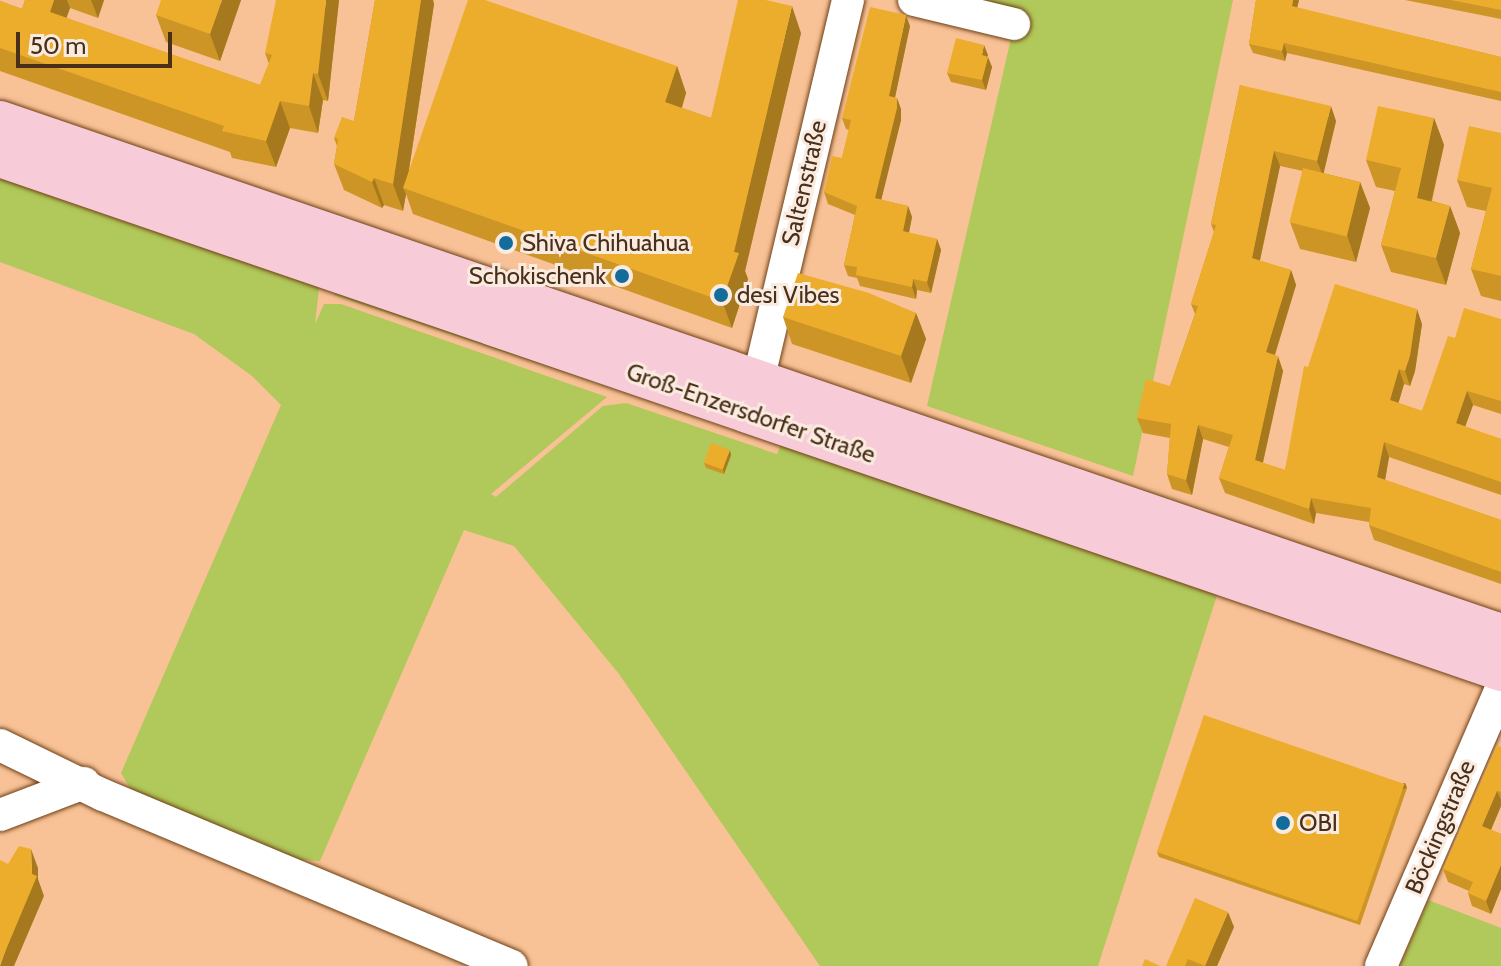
<!DOCTYPE html>
<html>
<head>
<meta charset="utf-8">
<style>
	body { margin:0 }
	#map { position:relative; width:1501px; height:966px; overflow:hidden; background:#f8c196; font-family:Cabin,sans-serif }
	div>[style] { position:absolute }
	.green>* { inset:0; background:#b1c85a }
	.roads { filter:drop-shadow(0 0 2px #6e4015) drop-shadow(0 0 2px #6e4015) }
	.minor>* { height:32px; margin:-16px; padding:0 16px; transform-origin:16px; border-radius:16px; background:#fff }
	.major>* { height:40px; margin:-20px; padding:0 20px; transform-origin:20px; border-radius:20px; background:#f8cbd9 }
	.wall>* { inset:0; background:#cc9526 }
	.shaded-wall>* { inset:0; background:#a6791f; transform-origin:0 0 }
	.building>* { inset:0; background:#edad2c; transform-origin:0 0 }
	.dots>* { width:22px; height:22px; translate:-50% -50%; box-sizing:border-box; border:4px solid #faebe1; border-radius:50% }
	span { translate:-50% -50%; white-space:nowrap; text-align:center; line-height:1.15; -webkit-text-stroke:6px #faebe1; paint-order:stroke }
	.street-label { font-size:24px; color:#492e18 }
	.poi-label { font-size:24px; color:#492e18 }
	.left { translate:0 -50%; text-align:left }
	.right { translate:-100% -50%; text-align:right }
	.scale { position:absolute; left:16px; top:32px; width:156px; height:36px; box-sizing:border-box; border:4px solid #492e18; border-top:0; padding-left:10px; font-size:24px; line-height:28px; white-space:nowrap; color:#492e18; -webkit-text-stroke:6px #faebe1; paint-order:stroke }
</style>
</head>
<body>
<div id="map">
	<div class="green">
		<div style="clip-path:polygon(972px 0,1233px 0,1133px 476px,927px 406px,1017px 12px)"></div>
		<div style="clip-path:polygon(0 175px,320px 280px,315px 324px,324px 304px,341px 304px,607px 397px,491px 494px,496px 497px,603px 406px,626px 403px,777px 454px,784px 437px,1220px 586px,1098px 966px,820px 966px,619px 674px,514px 546px,464px 530px,320px 861px,304px 860px,300px 866px,131px 790px,121px 773px,281px 405px,252px 376px,194px 334px,0 262px)"></div>
		<div style="clip-path:polygon(336px 286px,622px 391px,334px 295px)"></div>
		<div style="clip-path:polygon(1428px 900px,1501px 928px,1501px 966px,1400px 966px)"></div>
	</div>
	<div class="roads">
		<div class="minor">
			<div style="left:914px;top:0;width:103px;rotate:13.5deg"></div>
			<div style="left:753px;top:402px;width:413px;rotate:-76.7deg"></div>
			<div style="left:0;top:745px;width:114px;rotate:25.9deg"></div>
			<div style="left:103px;top:795px;width:443px;rotate:22.7deg"></div>
			<div style="left:0;top:815px;width:90px;rotate:-20.9deg"></div>
			<div style="left:1381px;top:966px;width:302px;rotate:-66.6deg"></div>
		</div>
		<div class="major">
			<div style="left:0;top:121px;width:1586px;rotate:18.87deg"></div>
			<div style="left:0;top:157px;width:1587px;rotate:18.9deg"></div>
		</div>
	</div>
	<div class="wall">
		<div style="clip-path:polygon(25px 0,104px 0,98px 18px,70px 8px,66px 18px,260px 85px,269px 64px,265px 53px,339px 0,328px 101px,323px 100px,318px 133px,290px 128px,276px 167px,232px 158px,230px 152px,0 71px,0 1px,22px 9px)"></div>
		<div style="clip-path:polygon(241px 0,220px 61px,166px 42px,156px 15px)"></div>
		<div style="clip-path:polygon(375px 0,433px 0,434px 4px,409px 170px,677px 66px,686px 93px,682px 108px,711px 118px,801px 33px,745px 271px,748px 279px,732px 328px,413px 214px,406px 194px,403px 211px,384px 205px,382px 208px,344px 190px,334px 164px,337px 146px,334px 138px,354px 121px)"></div>
		<div style="clip-path:polygon(1256px 0,1299px 0,1297px 8px,1501px 57px,1501px 101px,1287px 53px,1285px 61px,1253px 53px,1249px 44px)"></div>
		<div style="clip-path:polygon(1405px 0,1501px 0,1501px 19px)"></div>
		<div style="clip-path:polygon(910px 26px,895px 97px,901px 109px,901px 120px,881px 200px,908px 206px,912px 217px,909px 233px,937px 239px,941px 250px,931px 293px,917px 290px,916px 299px,860px 286px,857px 278px,848px 276px,844px 265px,855px 215px,828px 204px,824px 192px,842px 158px,849px 130px,846px 129px,842px 118px)"></div>
		<div style="clip-path:polygon(988px 55px,987px 57px,992px 67px,986px 90px,951px 82px,947px 73px)"></div>
		<div style="clip-path:polygon(1240px 85px,1336px 121px,1323px 173px,1360px 182px,1370px 208px,1356px 262px,1300px 249px,1290px 222px,1303px 171px,1280px 166px,1260px 261px,1291px 270px,1296px 285px,1275px 355px,1283px 371px,1263px 463px,1285px 470px,1308px 367px,1422px 324px,1415px 371px,1410px 386px,1404px 384px,1398px 403px,1422px 411px,1455px 338px,1501px 319px,1501px 414px,1473px 405px,1465px 427px,1501px 439px,1501px 495px,1389px 457px,1385px 480px,1501px 520px,1501px 584px,1374px 540px,1369px 525px,1369px 522px,1316px 513px,1314px 524px,1225px 493px,1219px 478px,1229px 447px,1203px 439px,1192px 495px,1172px 489px,1167px 474px,1170px 438px,1143px 433px,1137px 418px,1170px 386px,1195px 314px,1191px 304px,1214px 232px,1211px 224px)"></div>
		<div style="clip-path:polygon(1434px 118px,1444px 145px,1432px 201px,1450px 206px,1460px 233px,1446px 285px,1391px 272px,1381px 245px,1395px 191px,1376px 187px,1366px 160px)"></div>
		<div style="clip-path:polygon(1501px 133px,1501px 301px,1481px 296px,1471px 269px,1486px 211px,1467px 207px,1457px 180px)"></div>
		<div style="clip-path:polygon(916px 313px,926px 339px,911px 383px,792px 344px,783px 317px)"></div>
		<div style="clip-path:polygon(731px 455px,724px 474px,706px 468px,704px 463px)"></div>
		<div style="clip-path:polygon(1501px 747px,1501px 806px,1491px 830px,1501px 834px,1501px 889px,1491px 914px,1472px 906px,1468px 893px,1469px 891px,1448px 882px,1443px 869px)"></div>
		<div style="clip-path:polygon(1405px 783px,1407px 788px,1360px 925px,1159px 857px,1157px 852px)"></div>
		<div style="clip-path:polygon(1234px 927px,1217px 966px,1166px 966px)"></div>
	</div>
	<div class="shaded-wall">
		<div style="clip-path:polygon(54px 0,67px 0,70px 8px,59px 39px,50px 12px)"></div>
		<div style="clip-path:polygon(91px 0,104px 0,98px 18px)"></div>
		<div style="clip-path:polygon(222px 0,241px 0,220px 61px,210px 34px)"></div>
		<div style="clip-path:polygon(326px 0,339px 0,328px 101px,318px 74px)"></div>
		<div style="clip-path:polygon(421px 0,433px 0,434px 4px,406px 189px,403px 188px,406px 194px,403px 211px,393px 184px)"></div>
		<div style="clip-path:polygon(1293px 0,1299px 0,1295px 16px,1292px 6px)"></div>
		<div style="clip-path:polygon(792px 6px,801px 33px,745px 271px,748px 279px,732px 328px,722px 301px)"></div>
		<div style="clip-path:polygon(906px 15px,910px 26px,893px 107px,889px 96px)"></div>
		<div style="clip-path:polygon(1284px 43px,1287px 53px,1285px 61px,1282px 51px)"></div>
		<div style="clip-path:polygon(984px 45px,988px 55px,985px 65px,982px 55px)"></div>
		<div style="clip-path:polygon(988px 57px,992px 67px,986px 90px,982px 80px)"></div>
		<div style="clip-path:polygon(677px 66px,686px 93px,675px 129px,665px 102px)"></div>
		<div style="clip-path:polygon(313px 73px,323px 100px,318px 133px,309px 106px)"></div>
		<div style="clip-path:polygon(897px 98px,901px 109px,901px 120px,879px 209px,875px 198px)"></div>
		<div style="clip-path:polygon(280px 101px,290px 128px,276px 167px,266px 141px)"></div>
		<div style="clip-path:polygon(1331px 106px,1336px 121px,1323px 176px,1317px 161px)"></div>
		<div style="clip-path:polygon(1434px 118px,1444px 145px,1426px 224px,1417px 198px)"></div>
		<div style="clip-path:polygon(1274px 151px,1280px 166px,1257px 273px,1252px 258px)"></div>
		<div style="clip-path:polygon(374px 178px,384px 205px,382px 208px,372px 182px)"></div>
		<div style="clip-path:polygon(1360px 182px,1370px 208px,1356px 262px,1347px 235px)"></div>
		<div style="clip-path:polygon(908px 206px,912px 217px,907px 242px,903px 231px)"></div>
		<div style="clip-path:polygon(1450px 206px,1460px 233px,1446px 285px,1436px 258px)"></div>
		<div style="clip-path:polygon(937px 239px,941px 250px,931px 293px,927px 282px)"></div>
		<div style="clip-path:polygon(1291px 270px,1296px 285px,1271px 367px,1266px 352px)"></div>
		<div style="clip-path:polygon(913px 279px,917px 290px,916px 299px,912px 287px)"></div>
		<div style="clip-path:polygon(1417px 309px,1422px 324px,1415px 371px,1410px 386px,1405px 371px)"></div>
		<div style="clip-path:polygon(916px 313px,926px 339px,911px 383px,901px 356px)"></div>
		<div style="clip-path:polygon(1278px 356px,1283px 371px,1260px 475px,1255px 460px)"></div>
		<div style="clip-path:polygon(1399px 369px,1404px 384px,1395px 415px,1390px 400px)"></div>
		<div style="clip-path:polygon(1467px 391px,1473px 405px,1461px 438px,1456px 423px)"></div>
		<div style="clip-path:polygon(1198px 425px,1203px 439px,1192px 495px,1186px 480px)"></div>
		<div style="clip-path:polygon(1384px 442px,1389px 457px,1383px 492px,1377px 477px)"></div>
		<div style="clip-path:polygon(730px 450px,731px 455px,724px 474px,723px 469px)"></div>
		<div style="clip-path:polygon(1311px 498px,1316px 513px,1314px 524px,1309px 509px)"></div>
		<div style="left:1405px;top:783px;width:5px;height:145px;rotate:68deg"></div>
		<div style="clip-path:polygon(1497px 791px,1501px 800px,1501px 806px,1487px 839px,1482px 826px)"></div>
		<div style="clip-path:polygon(31px 849px,38px 868px,38px 879px,44px 896px,14px 966px,0 966px,32px 874px)"></div>
		<div style="clip-path:polygon(1501px 865px,1501px 889px,1491px 914px,1486px 901px)"></div>
		<div style="clip-path:polygon(1228px 912px,1234px 927px,1217px 966px,1205px 966px)"></div>
	</div>
	<div class="building">
		<div style="clip-path:polygon(25px 0,54px 0,50px 12px,260px 85px,272px 55px,265px 53px,276px 0,326px 0,318px 74px,313px 73px,309px 106px,280px 101px,266px 141px,222px 131px,224px 126px,0 48px,0 1px,22px 9px)"></div>
		<div style="clip-path:polygon(161px 0,222px 0,210px 34px,156px 15px)"></div>
		<div style="clip-path:polygon(375px 0,421px 0,393px 184px,374px 178px,372px 182px,334px 164px,338px 139px,334px 138px,342px 117px,354px 121px)"></div>
		<div style="clip-path:polygon(468px 0,485px 0,677px 66px,665px 102px,711px 118px,738px 0,766px 0,792px 6px,734px 252px,739px 253px,722px 301px,403px 188px)"></div>
		<div style="clip-path:polygon(1256px 0,1293px 0,1292px 6px,1501px 57px,1501px 92px,1284px 43px,1282px 51px,1249px 44px)"></div>
		<div style="clip-path:polygon(1451px 0,1501px 0,1501px 10px)"></div>
		<div style="clip-path:polygon(870px 7px,906px 15px,889px 96px,897px 98px,897px 108px,875px 198px,908px 206px,903px 231px,937px 239px,927px 282px,913px 279px,912px 287px,856px 275px,857px 267px,844px 265px,857px 206px,824px 192px,832px 156px,842px 158px,851px 120px,842px 118px)"></div>
		<div style="clip-path:polygon(956px 38px,984px 45px,982px 55px,988px 57px,982px 80px,947px 73px)"></div>
		<div style="clip-path:polygon(1240px 85px,1331px 106px,1317px 161px,1274px 151px,1252px 258px,1291px 270px,1266px 352px,1278px 356px,1255px 460px,1285px 470px,1304px 366px,1308px 367px,1335px 284px,1417px 309px,1410px 356px,1405px 371px,1399px 369px,1390px 400px,1422px 411px,1448px 336px,1455px 338px,1464px 308px,1501px 319px,1501px 401px,1467px 391px,1456px 423px,1501px 439px,1501px 482px,1384px 442px,1377px 477px,1501px 520px,1501px 572px,1369px 525px,1371px 508px,1311px 498px,1309px 509px,1219px 478px,1233px 435px,1198px 425px,1186px 480px,1167px 474px,1171px 424px,1137px 418px,1146px 379px,1170px 386px,1198px 306px,1191px 304px,1216px 225px,1211px 224px)"></div>
		<div style="clip-path:polygon(1378px 106px,1434px 118px,1417px 198px,1450px 206px,1436px 258px,1381px 245px,1401px 168px,1366px 160px)"></div>
		<div style="clip-path:polygon(1469px 126px,1501px 133px,1501px 276px,1471px 269px,1492px 188px,1457px 180px)"></div>
		<div style="left:1303px;top:168px;width:59px;height:56px;rotate:14deg"></div>
		<div style="clip-path:polygon(798px 273px,869px 293px,916px 313px,901px 356px,783px 317px)"></div>
		<div style="left:711px;top:443px;width:20px;height:21px;rotate:20deg"></div>
		<div style="left:1204px;top:715px;width:212px;height:145px;rotate:19deg"></div>
		<div style="clip-path:polygon(1497px 745px,1501px 747px,1501px 792px,1497px 791px,1482px 826px,1501px 834px,1501px 865px,1486px 901px,1468px 893px,1473px 882px,1443px 869px)"></div>
		<div style="clip-path:polygon(19px 846px,31px 849px,32px 874px,37px 876px,0 964px,0 860px,8px 864px)"></div>
		<div style="clip-path:polygon(1195px 898px,1228px 912px,1205px 966px,1188px 959px,1185px 966px,1166px 966px)"></div>
		<div style="clip-path:polygon(1145px 959px,1160px 966px,1142px 966px)"></div>
	</div>
	<div class="dots">
		<div style="left:506px;top:243px;background:#136c9b"></div>
		<div style="left:622px;top:276px;background:#136c9b"></div>
		<div style="left:721px;top:295px;background:#136c9b"></div>
		<div style="left:1283px;top:823px;background:#136c9b"></div>
	</div>
	<div class="street-label">
		<span style="left:804px;top:183px;rotate:-77deg">Saltenstraße</span>
		<span style="left:751px;top:413px;rotate:19deg">Groß-Enzersdorfer Straße</span>
		<span style="left:1440px;top:827px;rotate:-67deg">Böckingstraße</span>
	</div>
	<div class="poi-label">
		<span class="left" style="left:522px;top:243px">Shiva Chihuahua</span>
		<span class="right" style="left:606px;top:276px">Schokischenk</span>
		<span class="left" style="left:737px;top:295px">desi Vibes</span>
		<span class="left" style="left:1299px;top:823px">OBI</span>
	</div>
	<div class="scale">50 m</div>
</div>
</body>
</html>
